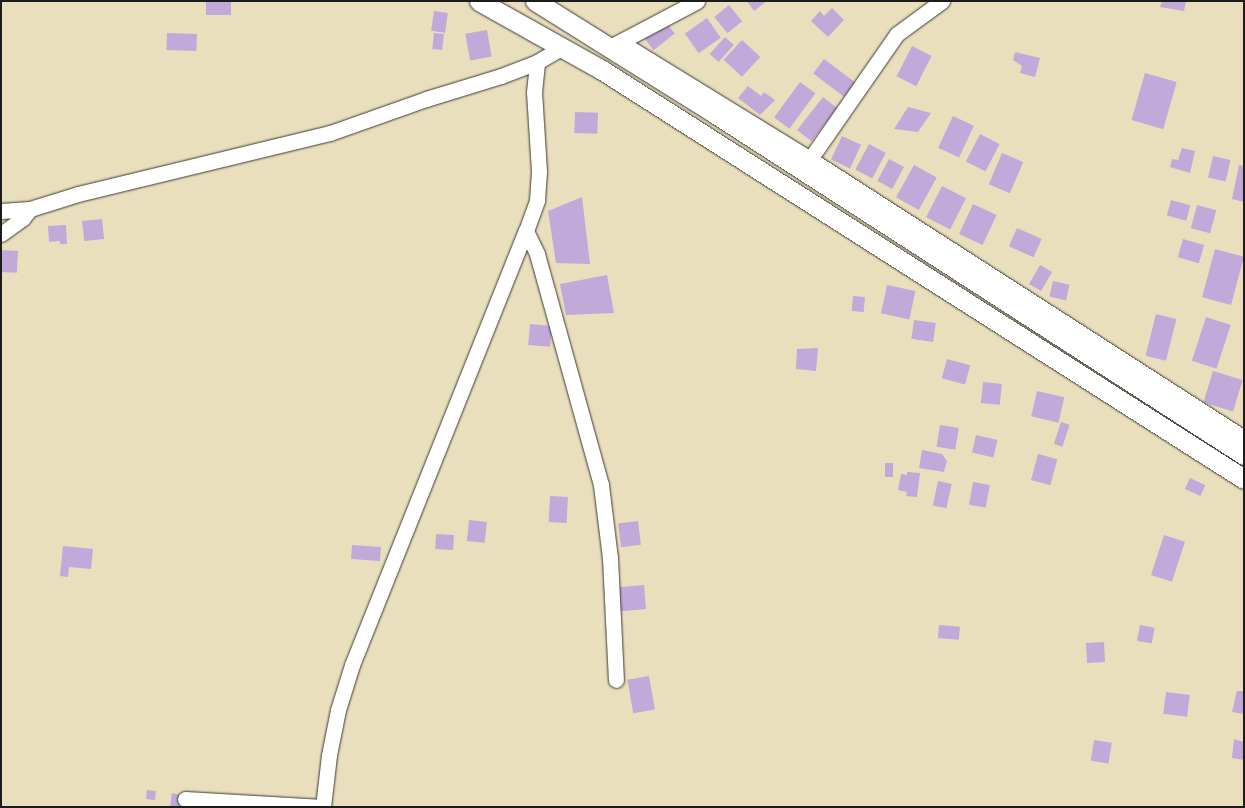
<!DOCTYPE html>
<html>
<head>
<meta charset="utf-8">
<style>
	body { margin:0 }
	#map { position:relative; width:1245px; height:808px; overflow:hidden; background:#eadfbc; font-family:"IM FELL Double Pica",serif }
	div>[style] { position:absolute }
	.building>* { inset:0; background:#c1a9d9; transform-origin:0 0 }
	.roads { filter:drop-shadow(0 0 1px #3b3934) drop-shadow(0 0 1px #3b3934) }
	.minor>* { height:15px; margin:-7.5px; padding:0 7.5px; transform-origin:7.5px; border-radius:7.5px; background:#fff }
	.major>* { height:19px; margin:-9.5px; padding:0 9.5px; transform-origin:9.5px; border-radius:9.5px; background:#fff }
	span { translate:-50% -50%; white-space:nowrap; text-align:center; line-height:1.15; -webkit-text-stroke:4px #f7f3e8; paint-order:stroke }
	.frame { position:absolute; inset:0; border:2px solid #1c1c1c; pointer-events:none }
</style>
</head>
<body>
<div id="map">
	<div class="building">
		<div style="left:206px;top:1px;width:25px;height:14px"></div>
		<div style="clip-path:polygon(747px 1px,767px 1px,754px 11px)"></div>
		<div style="clip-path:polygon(1162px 1px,1186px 1px,1184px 11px,1160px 7px)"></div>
		<div style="left:729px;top:5px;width:21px;height:19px;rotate:51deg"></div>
		<div style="clip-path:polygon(832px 8px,844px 20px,828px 37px,811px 21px,820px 11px,824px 16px)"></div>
		<div style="left:434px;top:11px;width:14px;height:20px;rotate:8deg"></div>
		<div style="left:707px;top:18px;width:24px;height:27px;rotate:55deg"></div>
		<div style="left:665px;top:21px;width:16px;height:27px;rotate:52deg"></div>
		<div style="left:487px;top:30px;width:27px;height:22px;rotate:80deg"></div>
		<div style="left:167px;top:33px;width:30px;height:17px;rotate:2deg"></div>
		<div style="left:434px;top:33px;width:10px;height:16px;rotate:6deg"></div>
		<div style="left:725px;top:37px;width:12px;height:23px;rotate:42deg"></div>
		<div style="left:742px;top:40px;width:25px;height:27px;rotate:43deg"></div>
		<div style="left:912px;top:46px;width:22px;height:34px;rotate:27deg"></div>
		<div style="clip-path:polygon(1015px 52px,1040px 58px,1035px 77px,1020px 73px,1022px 66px,1013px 60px)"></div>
		<div style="left:824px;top:59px;width:40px;height:18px;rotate:37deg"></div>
		<div style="left:1145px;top:73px;width:33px;height:49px;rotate:16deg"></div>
		<div style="left:800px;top:82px;width:19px;height:44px;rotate:36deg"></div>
		<div style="clip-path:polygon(748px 86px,761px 96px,764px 92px,775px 100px,760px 115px,738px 98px)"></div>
		<div style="left:823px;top:97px;width:18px;height:42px;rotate:38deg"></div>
		<div style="clip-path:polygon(908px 107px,931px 113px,918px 132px,894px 129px)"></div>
		<div style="left:575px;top:112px;width:23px;height:21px;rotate:2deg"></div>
		<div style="left:953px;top:116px;width:23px;height:35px;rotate:25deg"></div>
		<div style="left:980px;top:134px;width:22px;height:31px;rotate:27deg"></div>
		<div style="left:842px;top:136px;width:21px;height:26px;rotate:25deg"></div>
		<div style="left:869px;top:144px;width:19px;height:29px;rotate:28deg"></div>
		<div style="clip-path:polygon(1182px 148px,1195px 151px,1190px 173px,1170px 167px,1172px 159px,1178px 160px)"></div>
		<div style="left:1002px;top:153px;width:23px;height:34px;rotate:23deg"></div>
		<div style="left:1213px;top:156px;width:18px;height:22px;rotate:13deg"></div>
		<div style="left:889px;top:159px;width:17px;height:25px;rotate:28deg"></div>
		<div style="left:914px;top:165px;width:26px;height:37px;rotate:29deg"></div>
		<div style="clip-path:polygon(1239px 165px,1244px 166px,1244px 202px,1232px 199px)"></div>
		<div style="left:942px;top:186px;width:27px;height:35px;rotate:27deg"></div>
		<div style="clip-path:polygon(582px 197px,590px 264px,556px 263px,548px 211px)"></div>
		<div style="left:1171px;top:200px;width:20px;height:16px;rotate:15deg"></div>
		<div style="left:973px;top:204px;width:26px;height:33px;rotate:25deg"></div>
		<div style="left:1197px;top:205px;width:20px;height:24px;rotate:15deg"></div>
		<div style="left:102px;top:219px;width:20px;height:20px;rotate:84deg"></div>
		<div style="clip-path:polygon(66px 225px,67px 244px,60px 244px,60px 241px,49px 242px,48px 226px)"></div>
		<div style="left:1017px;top:228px;width:27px;height:20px;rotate:24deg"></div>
		<div style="left:1183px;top:239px;width:22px;height:19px;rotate:16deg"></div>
		<div style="left:1215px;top:249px;width:30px;height:50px;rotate:15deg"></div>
		<div style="left:1px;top:250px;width:17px;height:22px;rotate:3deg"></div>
		<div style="left:1040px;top:265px;width:14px;height:22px;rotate:30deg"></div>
		<div style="clip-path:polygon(607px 275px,614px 313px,566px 315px,560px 284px)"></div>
		<div style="left:1053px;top:281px;width:17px;height:16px;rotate:13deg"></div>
		<div style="left:887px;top:285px;width:29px;height:29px;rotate:12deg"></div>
		<div style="left:853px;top:296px;width:12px;height:15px;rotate:5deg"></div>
		<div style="left:1156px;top:314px;width:21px;height:43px;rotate:14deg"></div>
		<div style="left:1206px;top:317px;width:26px;height:46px;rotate:18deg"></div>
		<div style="left:914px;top:320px;width:22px;height:19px;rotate:8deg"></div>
		<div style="left:530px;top:324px;width:22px;height:21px;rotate:5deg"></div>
		<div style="clip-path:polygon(818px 348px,816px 371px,796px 369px,797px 349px)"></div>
		<div style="left:947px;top:359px;width:24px;height:20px;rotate:15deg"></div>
		<div style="left:1213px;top:371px;width:31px;height:33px;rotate:17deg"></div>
		<div style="left:983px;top:382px;width:19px;height:21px;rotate:6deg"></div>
		<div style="left:1037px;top:391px;width:28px;height:26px;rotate:13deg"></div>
		<div style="left:1061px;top:422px;width:9px;height:23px;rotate:18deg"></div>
		<div style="left:940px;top:425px;width:19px;height:22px;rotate:9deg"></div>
		<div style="left:976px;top:435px;width:22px;height:18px;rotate:13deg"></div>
		<div style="clip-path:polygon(922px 450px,942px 454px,947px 461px,944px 472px,919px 468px)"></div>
		<div style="left:1038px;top:454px;width:20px;height:27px;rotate:15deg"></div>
		<div style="left:885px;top:463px;width:8px;height:14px"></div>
		<div style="clip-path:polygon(907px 472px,920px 473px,917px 497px,906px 496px,907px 492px,898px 490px,901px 474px,907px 475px)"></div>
		<div style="left:1190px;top:478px;width:17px;height:12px;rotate:25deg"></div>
		<div style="left:938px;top:481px;width:14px;height:25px;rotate:12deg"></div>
		<div style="left:973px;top:482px;width:17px;height:23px;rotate:10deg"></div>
		<div style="left:550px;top:496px;width:18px;height:26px;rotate:3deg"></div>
		<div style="left:469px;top:520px;width:18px;height:21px;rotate:6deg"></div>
		<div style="left:638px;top:521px;width:24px;height:20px;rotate:83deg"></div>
		<div style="left:436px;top:534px;width:18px;height:15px;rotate:3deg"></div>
		<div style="left:1164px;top:535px;width:22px;height:42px;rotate:18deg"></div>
		<div style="left:352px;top:545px;width:29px;height:14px;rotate:4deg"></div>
		<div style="clip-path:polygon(63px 546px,93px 549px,91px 569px,69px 567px,68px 577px,60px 576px)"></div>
		<div style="left:644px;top:585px;width:24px;height:26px;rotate:85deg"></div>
		<div style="left:939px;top:625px;width:21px;height:13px;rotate:5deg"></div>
		<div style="left:1140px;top:625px;width:15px;height:16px;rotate:11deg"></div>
		<div style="left:1104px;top:642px;width:20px;height:18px;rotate:87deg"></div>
		<div style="left:649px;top:676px;width:34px;height:22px;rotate:80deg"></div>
		<div style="clip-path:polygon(1237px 691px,1244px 691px,1244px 714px,1232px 712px)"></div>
		<div style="left:1166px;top:692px;width:24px;height:22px;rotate:7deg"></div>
		<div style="clip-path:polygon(1234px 739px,1244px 742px,1244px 760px,1232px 758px)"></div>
		<div style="left:1094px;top:740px;width:18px;height:21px;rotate:9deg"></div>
		<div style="left:147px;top:790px;width:9px;height:9px;rotate:6deg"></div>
		<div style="clip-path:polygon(172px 793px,181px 795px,179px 807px,170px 807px)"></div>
	</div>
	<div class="roads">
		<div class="minor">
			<div style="left:620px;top:42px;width:223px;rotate:31.6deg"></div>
			<div style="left:810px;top:159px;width:516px;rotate:32.74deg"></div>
			<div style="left:614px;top:45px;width:94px;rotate:-27.9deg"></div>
			<div style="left:810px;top:159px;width:152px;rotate:-55.2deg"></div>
			<div style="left:897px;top:34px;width:56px;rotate:-36.3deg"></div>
			<div style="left:1px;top:211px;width:29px;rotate:-4deg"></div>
			<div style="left:526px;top:231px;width:25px;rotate:64deg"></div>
			<div style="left:537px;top:254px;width:240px;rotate:74.5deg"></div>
			<div style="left:601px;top:485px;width:74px;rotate:83deg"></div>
			<div style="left:610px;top:558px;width:122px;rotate:87.2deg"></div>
			<div style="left:1px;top:234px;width:27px;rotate:-36deg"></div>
			<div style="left:23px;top:218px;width:11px;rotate:-52deg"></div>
			<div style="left:30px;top:209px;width:50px;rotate:-17.4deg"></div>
			<div style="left:78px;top:194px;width:259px;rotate:-13.6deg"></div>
			<div style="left:330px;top:133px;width:102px;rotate:-19.5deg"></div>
			<div style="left:426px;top:99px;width:78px;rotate:-17deg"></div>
			<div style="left:501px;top:76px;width:39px;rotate:-21deg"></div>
			<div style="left:537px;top:62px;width:30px;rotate:-30deg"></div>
			<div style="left:185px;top:799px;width:138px;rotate:3.3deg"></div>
			<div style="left:323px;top:807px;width:52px;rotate:-83.4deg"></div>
			<div style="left:329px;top:755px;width:46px;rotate:-78.7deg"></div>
			<div style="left:338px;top:710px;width:47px;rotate:-72.7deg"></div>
			<div style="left:352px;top:665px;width:468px;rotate:-68.2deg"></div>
			<div style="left:526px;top:231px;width:33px;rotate:-70deg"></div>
			<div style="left:537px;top:200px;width:29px;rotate:-86deg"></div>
			<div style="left:539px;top:171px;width:79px;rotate:-93.6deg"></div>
			<div style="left:534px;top:92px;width:30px;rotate:-84deg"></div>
		</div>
		<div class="major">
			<div style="left:479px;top:1px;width:141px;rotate:29.3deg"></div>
			<div style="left:602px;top:70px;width:761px;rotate:32.5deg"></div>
			<div style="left:535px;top:1px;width:211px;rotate:32deg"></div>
			<div style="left:714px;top:113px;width:631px;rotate:32.83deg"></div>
		</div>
	</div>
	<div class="frame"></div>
</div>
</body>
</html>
